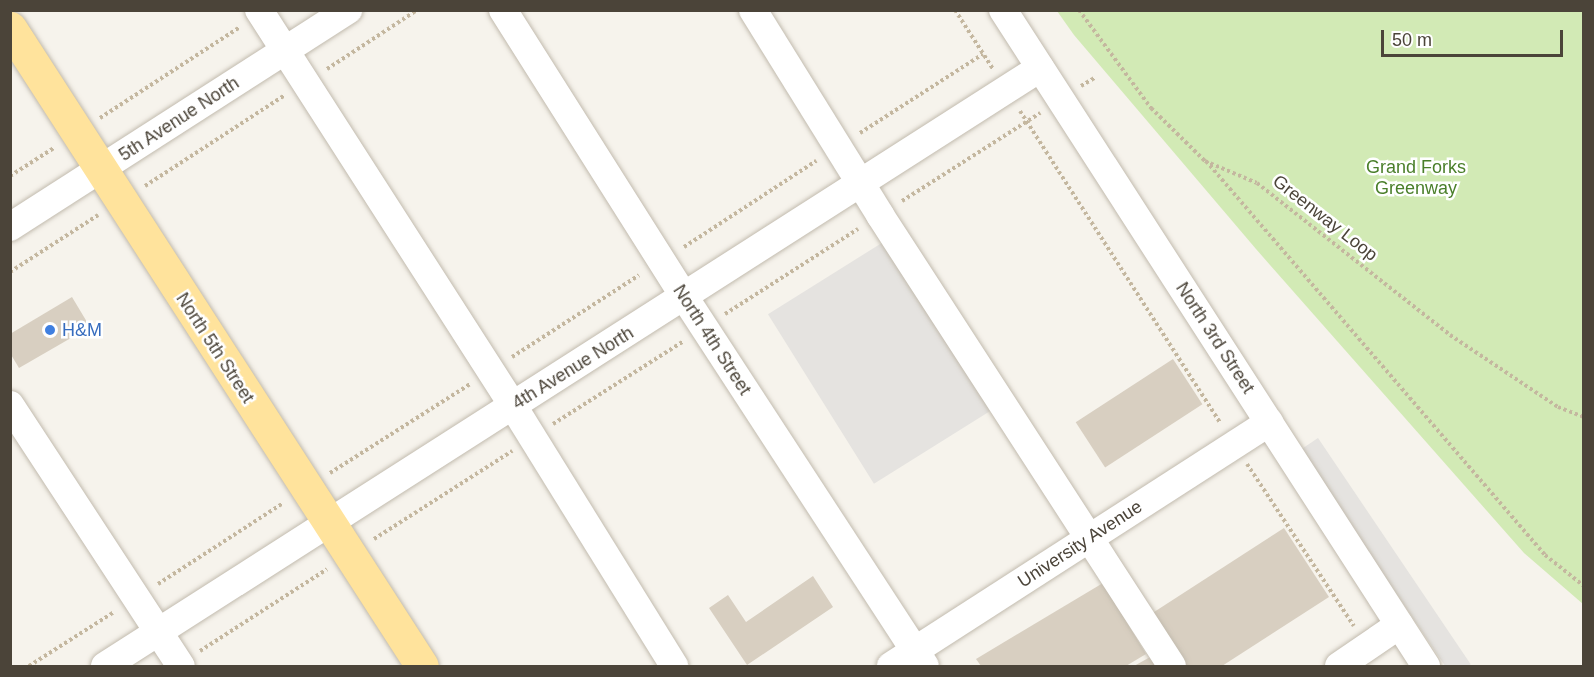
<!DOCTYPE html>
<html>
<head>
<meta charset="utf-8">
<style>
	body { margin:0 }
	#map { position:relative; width:1594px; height:677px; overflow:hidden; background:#f6f3ec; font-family:Helvetica,sans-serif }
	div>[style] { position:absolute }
	.green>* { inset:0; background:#d2eab5 }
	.parking>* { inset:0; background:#e5e3e0; transform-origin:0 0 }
	.building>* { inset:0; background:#d8cfc1; transform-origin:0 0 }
	.path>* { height:4px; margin-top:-2px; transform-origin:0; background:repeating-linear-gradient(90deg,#c4b79f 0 3px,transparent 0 6px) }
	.roads { filter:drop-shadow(0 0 2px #c2bbae) drop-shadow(0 0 2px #c2bbae) }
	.minor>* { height:28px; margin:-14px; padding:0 14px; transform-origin:14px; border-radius:14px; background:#fff }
	.major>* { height:33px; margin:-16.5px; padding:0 16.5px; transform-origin:16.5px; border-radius:16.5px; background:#ffe39c }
	.dots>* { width:16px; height:16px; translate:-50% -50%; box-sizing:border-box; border:3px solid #fff; border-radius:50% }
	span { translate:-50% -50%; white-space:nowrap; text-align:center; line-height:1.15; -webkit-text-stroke:5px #fff; paint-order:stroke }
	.street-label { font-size:18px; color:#4b4439 }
	.park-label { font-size:18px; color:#4a7f2a }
	.shop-label { font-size:18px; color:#366cbe }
	.left { translate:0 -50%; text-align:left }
	.frame { position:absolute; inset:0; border:12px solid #4b4439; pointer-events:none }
	.scale { position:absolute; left:1381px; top:30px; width:182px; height:27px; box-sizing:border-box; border:3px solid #4b4439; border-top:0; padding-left:8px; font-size:18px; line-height:21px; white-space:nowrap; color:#4b4439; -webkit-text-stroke:4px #fff; paint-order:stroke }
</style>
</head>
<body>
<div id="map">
	<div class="green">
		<div style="clip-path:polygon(1057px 11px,1583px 11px,1583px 604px,1524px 553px,1256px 249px,1074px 35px)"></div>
	</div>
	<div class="parking">
		<div style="left:885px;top:241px;width:200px;height:138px;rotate:58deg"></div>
		<div style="left:1318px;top:438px;width:273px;height:22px;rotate:56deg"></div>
	</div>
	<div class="building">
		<div style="clip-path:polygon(72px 297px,90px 327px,19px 368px,10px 353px,10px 334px)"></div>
		<div style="left:1173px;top:359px;width:54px;height:116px;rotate:57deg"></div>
		<div style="clip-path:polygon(1284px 528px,1329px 597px,1222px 666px,1185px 666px,1151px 614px)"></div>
		<div style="clip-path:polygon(813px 576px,833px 607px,747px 665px,709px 608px,728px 595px,746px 622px)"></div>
		<div style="clip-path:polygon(1103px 583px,1146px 654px,1126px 666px,981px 666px,976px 659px)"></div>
		<div style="clip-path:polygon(1152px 656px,1159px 666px,1134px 666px)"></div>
	</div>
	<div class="path">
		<div style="left:955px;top:10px;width:70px;rotate:57.2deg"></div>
		<div style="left:1079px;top:10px;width:122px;rotate:53.7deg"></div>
		<div style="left:1151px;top:108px;width:76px;rotate:44.5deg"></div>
		<div style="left:1205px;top:161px;width:56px;rotate:22.9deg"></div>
		<div style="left:1257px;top:183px;width:246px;rotate:38.2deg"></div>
		<div style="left:1450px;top:335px;width:130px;rotate:33.7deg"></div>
		<div style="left:1558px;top:407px;width:28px;rotate:21deg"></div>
		<div style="left:327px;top:69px;width:108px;rotate:-33.2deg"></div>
		<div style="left:1081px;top:86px;width:17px;rotate:-31deg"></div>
		<div style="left:1020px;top:111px;width:371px;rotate:57.3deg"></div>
		<div style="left:100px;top:118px;width:167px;rotate:-33deg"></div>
		<div style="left:860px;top:133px;width:146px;rotate:-32.7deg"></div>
		<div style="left:1206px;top:161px;width:520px;rotate:49.29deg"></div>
		<div style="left:1545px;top:555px;width:50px;rotate:38.5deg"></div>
		<div style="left:10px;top:176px;width:52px;rotate:-32.5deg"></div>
		<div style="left:145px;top:186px;width:167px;rotate:-33deg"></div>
		<div style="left:902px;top:201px;width:164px;rotate:-32.5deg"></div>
		<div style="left:684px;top:247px;width:158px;rotate:-33.1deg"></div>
		<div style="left:10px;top:272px;width:105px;rotate:-32.9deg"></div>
		<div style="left:725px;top:314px;width:158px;rotate:-32.6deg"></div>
		<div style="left:512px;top:357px;width:151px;rotate:-32.8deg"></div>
		<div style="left:553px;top:424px;width:155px;rotate:-32.4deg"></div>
		<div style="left:1247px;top:464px;width:194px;rotate:56.6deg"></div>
		<div style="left:330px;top:473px;width:166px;rotate:-32.4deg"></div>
		<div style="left:374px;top:539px;width:164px;rotate:-32.5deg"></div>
		<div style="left:158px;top:584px;width:149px;rotate:-32.9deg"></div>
		<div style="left:200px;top:651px;width:151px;rotate:-32.8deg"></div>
		<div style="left:29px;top:666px;width:101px;rotate:-32.4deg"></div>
	</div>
	<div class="roads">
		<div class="minor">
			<div style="left:259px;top:10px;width:470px;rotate:57.3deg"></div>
			<div style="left:513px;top:406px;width:306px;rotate:58.2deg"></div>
			<div style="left:503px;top:10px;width:341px;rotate:57.7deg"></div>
			<div style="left:685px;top:298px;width:439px;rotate:56.9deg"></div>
			<div style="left:753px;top:10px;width:241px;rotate:58.2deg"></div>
			<div style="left:880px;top:215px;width:537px;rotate:57.08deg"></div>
			<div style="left:1003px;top:10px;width:781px;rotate:57.19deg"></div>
			<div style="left:10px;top:227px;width:402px;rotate:-32.7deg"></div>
			<div style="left:10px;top:405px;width:312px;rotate:56.8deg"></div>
			<div style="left:105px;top:666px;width:1110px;rotate:-32.6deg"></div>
			<div style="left:891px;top:666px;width:450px;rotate:-32.8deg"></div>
			<div style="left:1339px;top:666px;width:73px;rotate:-34.3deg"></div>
		</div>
		<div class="major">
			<div style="left:10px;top:28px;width:759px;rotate:57.15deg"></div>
		</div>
	</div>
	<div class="dots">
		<div style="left:50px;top:330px;background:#3f7fe0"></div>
	</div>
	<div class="street-label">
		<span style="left:179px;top:119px;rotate:-33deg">5th Avenue North</span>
		<span style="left:1325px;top:218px;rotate:38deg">Greenway Loop</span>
		<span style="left:1215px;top:338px;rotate:57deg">North 3rd Street</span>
		<span style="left:712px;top:340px;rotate:57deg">North 4th Street</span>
		<span style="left:215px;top:348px;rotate:57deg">North 5th Street</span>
		<span style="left:573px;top:368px;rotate:-32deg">4th Avenue North</span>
		<span style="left:1080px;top:544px;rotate:-33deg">University Avenue</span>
	</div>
	<div class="park-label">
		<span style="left:1416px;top:178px">Grand Forks<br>Greenway</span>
	</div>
	<div class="shop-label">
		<span class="left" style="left:62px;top:330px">H&amp;M</span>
	</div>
	<div class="frame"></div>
	<div class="scale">50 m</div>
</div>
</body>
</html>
